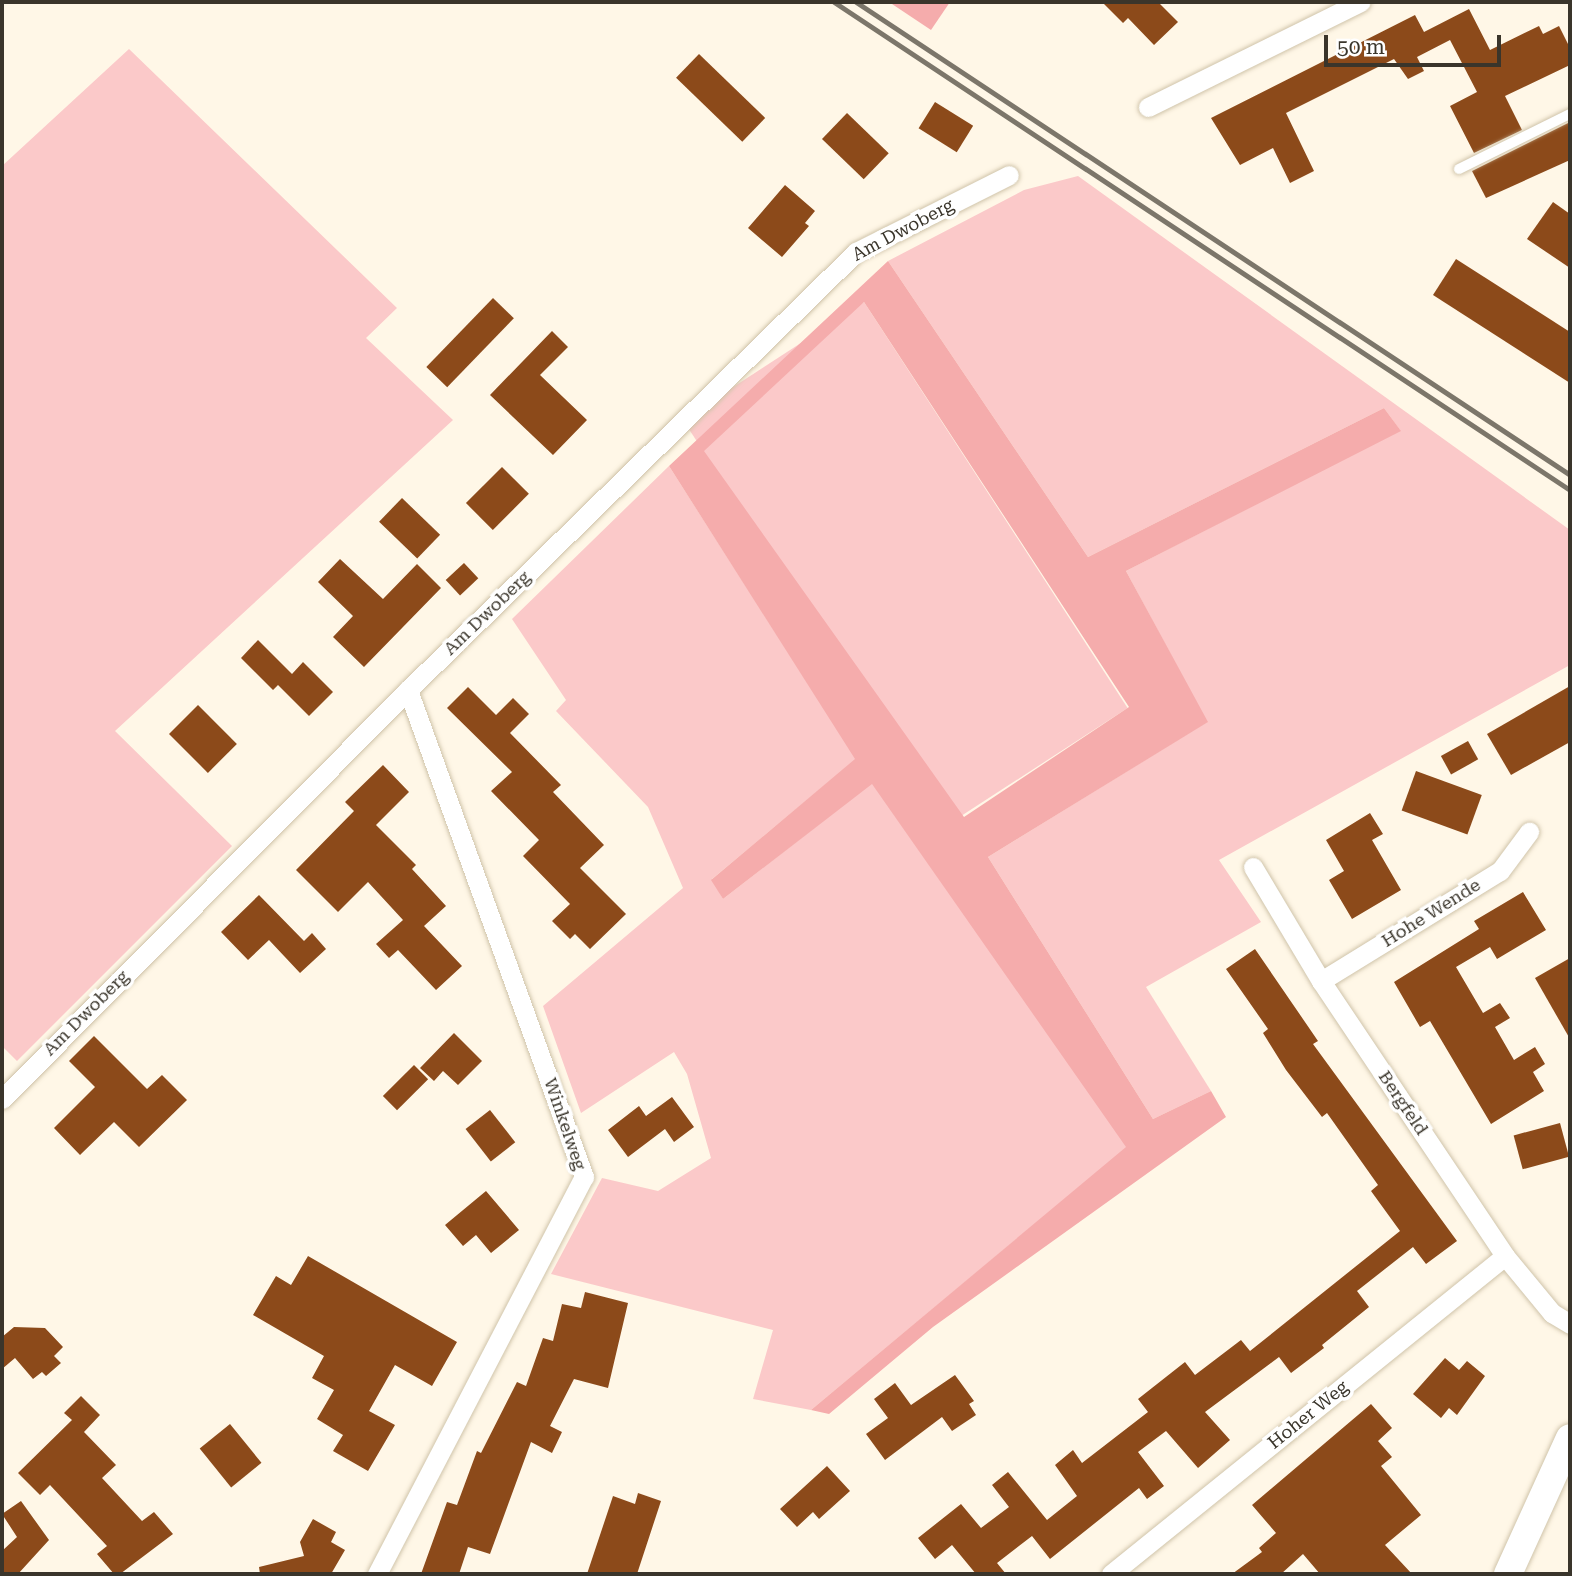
<!DOCTYPE html>
<html>
<head>
<meta charset="utf-8">
<style>
	body { margin:0 }
	#map { position:relative; width:1572px; height:1576px; overflow:hidden; background:#fff7e7; font-family:"Roboto Serif",serif }
	div>[style] { position:absolute }
	.green>* { inset:0; background:#fbc9c9; transform-origin:0 0 }
	.forest>* { inset:0; background:#f5acac }
	.building>* { inset:0; background:#8c4a1a; transform-origin:0 0 }
	.roads { filter:drop-shadow(0 0 2px #d0c4aa) drop-shadow(0 0 2px #d0c4aa) }
	.lane>* { height:10px; margin:-5px; padding:0 5px; transform-origin:5px; border-radius:5px; background:#fff }
	.street>* { height:19px; margin:-9.5px; padding:0 9.5px; transform-origin:9.5px; border-radius:9.5px; background:#fff }
	.secondary>* { height:28px; margin:-14px; padding:0 14px; transform-origin:14px; border-radius:14px; background:#fff }
	.rail>* { height:5px; margin:-2.5px; padding:0 2.5px; transform-origin:2.5px; border-radius:2.5px; background:#7c766a }
	span { translate:-50% -50%; white-space:nowrap; text-align:center; line-height:1.15; -webkit-text-stroke:7px #fff; paint-order:stroke }
	.street-label { font-size:18px; color:#3a352b }
	.frame { position:absolute; inset:0; border:4px solid #3a352b; pointer-events:none }
	.scale { position:absolute; left:1324px; top:35px; width:177px; height:32px; box-sizing:border-box; border:4px solid #3a352b; border-top:0; padding-left:9px; font-size:21px; line-height:24px; white-space:nowrap; color:#3a352b; -webkit-text-stroke:5px #fff; paint-order:stroke }
</style>
</head>
<body>
<div id="map">
	<div class="green">
		<div style="clip-path:polygon(129px 49px,397px 308px,366px 338px,453px 420px,115px 731px,232px 846px,17px 1061px,2px 1046px,2px 166px)"></div>
		<div style="clip-path:polygon(1078px 176px,1570px 530px,1570px 665px,1219px 860px,1261px 922px,1146px 987px,1211px 1091px,1153px 1119px,988px 857px,1207px 722px,1126px 571px,1400px 430px,1384px 408px,1088px 557px,888px 261px,1024px 190px)"></div>
		<div style="left:864px;top:302px;width:484px;height:216px;rotate:57deg"></div>
		<div style="clip-path:polygon(669px 466px,856px 759px,712px 879px,723px 899px,872px 783px,1127px 1147px,811px 1410px,753px 1399px,773px 1330px,551px 1274px,602px 1178px,658px 1191px,711px 1158px,687px 1074px,674px 1052px,581px 1113px,543px 1006px,683px 888px,648px 807px,556px 711px,566px 700px,512px 619px)"></div>
	</div>
	<div class="forest">
		<div style="clip-path:polygon(889px 2px,950px 2px,931px 30px)"></div>
		<div style="clip-path:polygon(evenodd,888px 261px,1088px 557px,1384px 408px,1401px 431px,1126px 571px,1208px 722px,988px 857px,1153px 1119px,1211px 1091px,1226px 1117px,933px 1327px,829px 1414px,811px 1410px,1126px 1147px,872px 784px,723px 899px,711px 880px,855px 759px,669px 466px,888px 261px,864px 302px,1129px 707px,964px 817px,704px 451px,864px 302px)"></div>
	</div>
	<div class="building">
		<div style="clip-path:polygon(1102px 2px,1158px 2px,1178px 22px,1154px 45px,1128px 18px,1123px 23px)"></div>
		<div style="clip-path:polygon(1469px 9px,1490px 50px,1539px 26px,1543px 34px,1559px 26px,1570px 48px,1570px 65px,1505px 96px,1522px 130px,1474px 153px,1450px 106px,1477px 92px,1450px 40px,1417px 57px,1424px 71px,1408px 79px,1394px 59px,1286px 113px,1314px 171px,1290px 183px,1273px 148px,1240px 165px,1211px 118px,1415px 15px,1424px 32px)"></div>
		<div style="left:699px;top:54px;width:92px;height:33px;rotate:44deg"></div>
		<div style="left:935px;top:102px;width:45px;height:31px;rotate:32deg"></div>
		<div style="left:847px;top:113px;width:58px;height:36px;rotate:44deg"></div>
		<div style="clip-path:polygon(1570px 122px,1570px 160px,1486px 198px,1472px 171px)"></div>
		<div style="clip-path:polygon(785px 185px,815px 211px,805px 223px,809px 226px,782px 257px,748px 228px)"></div>
		<div style="clip-path:polygon(1553px 202px,1570px 214px,1570px 268px,1527px 239px)"></div>
		<div style="clip-path:polygon(1456px 259px,1570px 332px,1570px 383px,1433px 295px)"></div>
		<div style="left:493px;top:298px;width:29px;height:96px;rotate:44deg"></div>
		<div style="clip-path:polygon(552px 331px,568px 347px,540px 375px,587px 420px,553px 455px,490px 395px)"></div>
		<div style="left:502px;top:467px;width:38px;height:51px;rotate:45deg"></div>
		<div style="left:402px;top:498px;width:53px;height:33px;rotate:44deg"></div>
		<div style="clip-path:polygon(340px 559px,383px 599px,417px 564px,441px 588px,364px 667px,333px 637px,353px 616px,318px 582px)"></div>
		<div style="left:464px;top:563px;width:21px;height:25px;rotate:47deg"></div>
		<div style="clip-path:polygon(258px 640px,292px 674px,303px 662px,333px 692px,309px 716px,278px 685px,273px 690px,241px 658px)"></div>
		<div style="clip-path:polygon(1570px 686px,1570px 742px,1511px 775px,1487px 734px)"></div>
		<div style="clip-path:polygon(468px 687px,496px 715px,513px 698px,529px 714px,510px 733px,561px 785px,553px 792px,604px 845px,580px 868px,626px 914px,590px 949px,575px 934px,570px 939px,552px 921px,570px 904px,523px 856px,539px 840px,491px 791px,512px 772px,447px 708px)"></div>
		<div style="left:198px;top:705px;width:55px;height:41px;rotate:45deg"></div>
		<div style="left:1468px;top:741px;width:21px;height:31px;rotate:61deg"></div>
		<div style="clip-path:polygon(383px 765px,409px 792px,376px 825px,416px 865px,412px 869px,446px 906px,424px 926px,462px 966px,436px 990px,398px 950px,389px 958px,376px 944px,403px 920px,368px 882px,338px 912px,296px 870px,354px 811px,345px 802px)"></div>
		<div style="left:1416px;top:771px;width:70px;height:42px;rotate:20deg"></div>
		<div style="clip-path:polygon(1370px 813px,1383px 834px,1372px 840px,1401px 890px,1352px 919px,1329px 880px,1344px 871px,1326px 840px)"></div>
		<div style="clip-path:polygon(1523px 892px,1546px 930px,1497px 959px,1490px 947px,1456px 967px,1483px 1013px,1500px 1003px,1510px 1018px,1495px 1027px,1514px 1060px,1535px 1047px,1545px 1064px,1533px 1072px,1544px 1091px,1491px 1124px,1430px 1021px,1420px 1027px,1394px 982px,1479px 929px,1474px 921px)"></div>
		<div style="clip-path:polygon(259px 895px,304px 941px,312px 933px,326px 949px,300px 973px,269px 940px,248px 960px,221px 932px)"></div>
		<div style="clip-path:polygon(1255px 949px,1318px 1041px,1313px 1044px,1457px 1241px,1426px 1264px,1413px 1247px,1357px 1291px,1369px 1307px,1322px 1345px,1324px 1348px,1291px 1373px,1279px 1357px,1205px 1412px,1230px 1440px,1198px 1468px,1166px 1431px,1138px 1452px,1164px 1486px,1147px 1499px,1139px 1488px,1050px 1559px,1032px 1536px,997px 1563px,1006px 1574px,976px 1574px,952px 1545px,935px 1559px,918px 1538px,961px 1504px,981px 1528px,1009px 1507px,992px 1485px,1008px 1472px,1047px 1520px,1077px 1496px,1055px 1465px,1073px 1450px,1082px 1463px,1148px 1412px,1138px 1399px,1185px 1362px,1195px 1375px,1241px 1340px,1250px 1351px,1400px 1231px,1371px 1191px,1378px 1185px,1327px 1113px,1322px 1117px,1286px 1070px,1263px 1033px,1268px 1029px,1226px 969px)"></div>
		<div style="clip-path:polygon(1570px 958px,1570px 1039px,1535px 978px)"></div>
		<div style="clip-path:polygon(454px 1033px,482px 1061px,458px 1085px,443px 1071px,434px 1081px,420px 1068px)"></div>
		<div style="clip-path:polygon(94px 1036px,147px 1089px,162px 1075px,187px 1100px,139px 1147px,114px 1122px,80px 1155px,54px 1128px,95px 1087px,69px 1061px)"></div>
		<div style="left:414px;top:1065px;width:20px;height:44px;rotate:45deg"></div>
		<div style="clip-path:polygon(672px 1097px,694px 1127px,674px 1142px,665px 1129px,628px 1157px,608px 1130px,639px 1106px,646px 1116px)"></div>
		<div style="left:490px;top:1110px;width:41px;height:31px;rotate:52deg"></div>
		<div style="left:1560px;top:1123px;width:35px;height:48px;rotate:75deg"></div>
		<div style="clip-path:polygon(486px 1191px,519px 1230px,491px 1253px,476px 1235px,463px 1246px,445px 1225px)"></div>
		<div style="clip-path:polygon(308px 1256px,457px 1342px,432px 1386px,395px 1365px,369px 1411px,395px 1425px,368px 1471px,333px 1451px,343px 1435px,317px 1419px,334px 1390px,312px 1378px,324px 1356px,253px 1315px,276px 1276px,291px 1285px)"></div>
		<div style="clip-path:polygon(585px 1292px,628px 1303px,608px 1388px,574px 1379px,550px 1426px,562px 1432px,552px 1453px,531px 1442px,490px 1554px,468px 1547px,459px 1574px,421px 1574px,447px 1502px,457px 1505px,477px 1451px,481px 1453px,517px 1382px,526px 1386px,543px 1338px,553px 1341px,562px 1304px,581px 1308px)"></div>
		<div style="clip-path:polygon(14px 1327px,45px 1328px,63px 1347px,54px 1356px,61px 1363px,46px 1376px,42px 1372px,33px 1379px,15px 1358px,2px 1369px,2px 1337px)"></div>
		<div style="clip-path:polygon(1445px 1358px,1459px 1370px,1467px 1361px,1485px 1376px,1457px 1415px,1449px 1408px,1441px 1418px,1413px 1394px)"></div>
		<div style="clip-path:polygon(955px 1375px,974px 1401px,969px 1404px,976px 1415px,952px 1431px,942px 1417px,885px 1460px,866px 1434px,888px 1418px,874px 1399px,895px 1383px,911px 1405px)"></div>
		<div style="clip-path:polygon(81px 1396px,100px 1415px,84px 1432px,116px 1465px,102px 1478px,142px 1521px,154px 1512px,173px 1534px,120px 1574px,114px 1574px,97px 1554px,107px 1546px,50px 1485px,40px 1495px,18px 1473px,72px 1420px,64px 1413px)"></div>
		<div style="clip-path:polygon(1371px 1404px,1392px 1428px,1378px 1441px,1392px 1457px,1381px 1466px,1421px 1515px,1385px 1545px,1412px 1574px,1320px 1574px,1303px 1554px,1281px 1574px,1232px 1574px,1262px 1552px,1259px 1548px,1276px 1533px,1252px 1505px)"></div>
		<div style="left:230px;top:1424px;width:50px;height:39px;rotate:51deg"></div>
		<div style="clip-path:polygon(827px 1466px,850px 1491px,819px 1519px,813px 1512px,797px 1527px,780px 1509px)"></div>
		<div style="clip-path:polygon(638px 1493px,661px 1501px,637px 1574px,587px 1574px,613px 1496px,635px 1504px)"></div>
		<div style="clip-path:polygon(21px 1501px,49px 1540px,18px 1574px,2px 1574px,2px 1551px,17px 1537px,2px 1514px)"></div>
		<div style="clip-path:polygon(313px 1519px,336px 1532px,331px 1542px,345px 1550px,331px 1574px,260px 1574px,259px 1567px,304px 1556px,300px 1542px)"></div>
	</div>
	<div class="roads">
		<div class="lane">
			<div style="left:1459px;top:169px;width:124px;rotate:-26.4deg"></div>
		</div>
		<div class="street">
			<div style="left:1148px;top:107px;width:237px;rotate:-26.3deg"></div>
			<div style="left:1253px;top:867px;width:133px;rotate:59.2deg"></div>
			<div style="left:1321px;top:981px;width:331px;rotate:56.2deg"></div>
			<div style="left:1505px;top:1256px;width:74px;rotate:50.5deg"></div>
			<div style="left:1552px;top:1313px;width:21px;rotate:31deg"></div>
			<div style="left:1321px;top:981px;width:210px;rotate:-31.6deg"></div>
			<div style="left:1500px;top:871px;width:49px;rotate:-53.4deg"></div>
			<div style="left:2px;top:1099px;width:576px;rotate:-45.21deg"></div>
			<div style="left:408px;top:690px;width:627px;rotate:-44.35deg"></div>
			<div style="left:856px;top:252px;width:171px;rotate:-26.7deg"></div>
			<div style="left:377px;top:1574px;width:448px;rotate:-62.5deg"></div>
			<div style="left:584px;top:1177px;width:518px;rotate:-109.87deg"></div>
			<div style="left:1111px;top:1574px;width:506px;rotate:-38.91deg"></div>
		</div>
		<div class="secondary">
			<div style="left:1508px;top:1574px;width:149px;rotate:-65.5deg"></div>
		</div>
	</div>
	<div class="rail">
		<div style="left:834px;top:2px;width:883px;rotate:33.55deg"></div>
		<div style="left:856px;top:2px;width:856px;rotate:33.52deg"></div>
	</div>
	<div class="street-label">
		<span style="left:903px;top:230px;rotate:-28deg">Am Dwoberg</span>
		<span style="left:487px;top:613px;rotate:-44deg">Am Dwoberg</span>
		<span style="left:1431px;top:913px;rotate:-32deg">Hohe Wende</span>
		<span style="left:86px;top:1013px;rotate:-45deg">Am Dwoberg</span>
		<span style="left:1403px;top:1103px;rotate:56deg">Bergfeld</span>
		<span style="left:565px;top:1124px;rotate:71deg">Winkelweg</span>
		<span style="left:1308px;top:1415px;rotate:-39deg">Hoher Weg</span>
	</div>
	<div class="frame"></div>
	<div class="scale">50 m</div>
</div>
</body>
</html>
